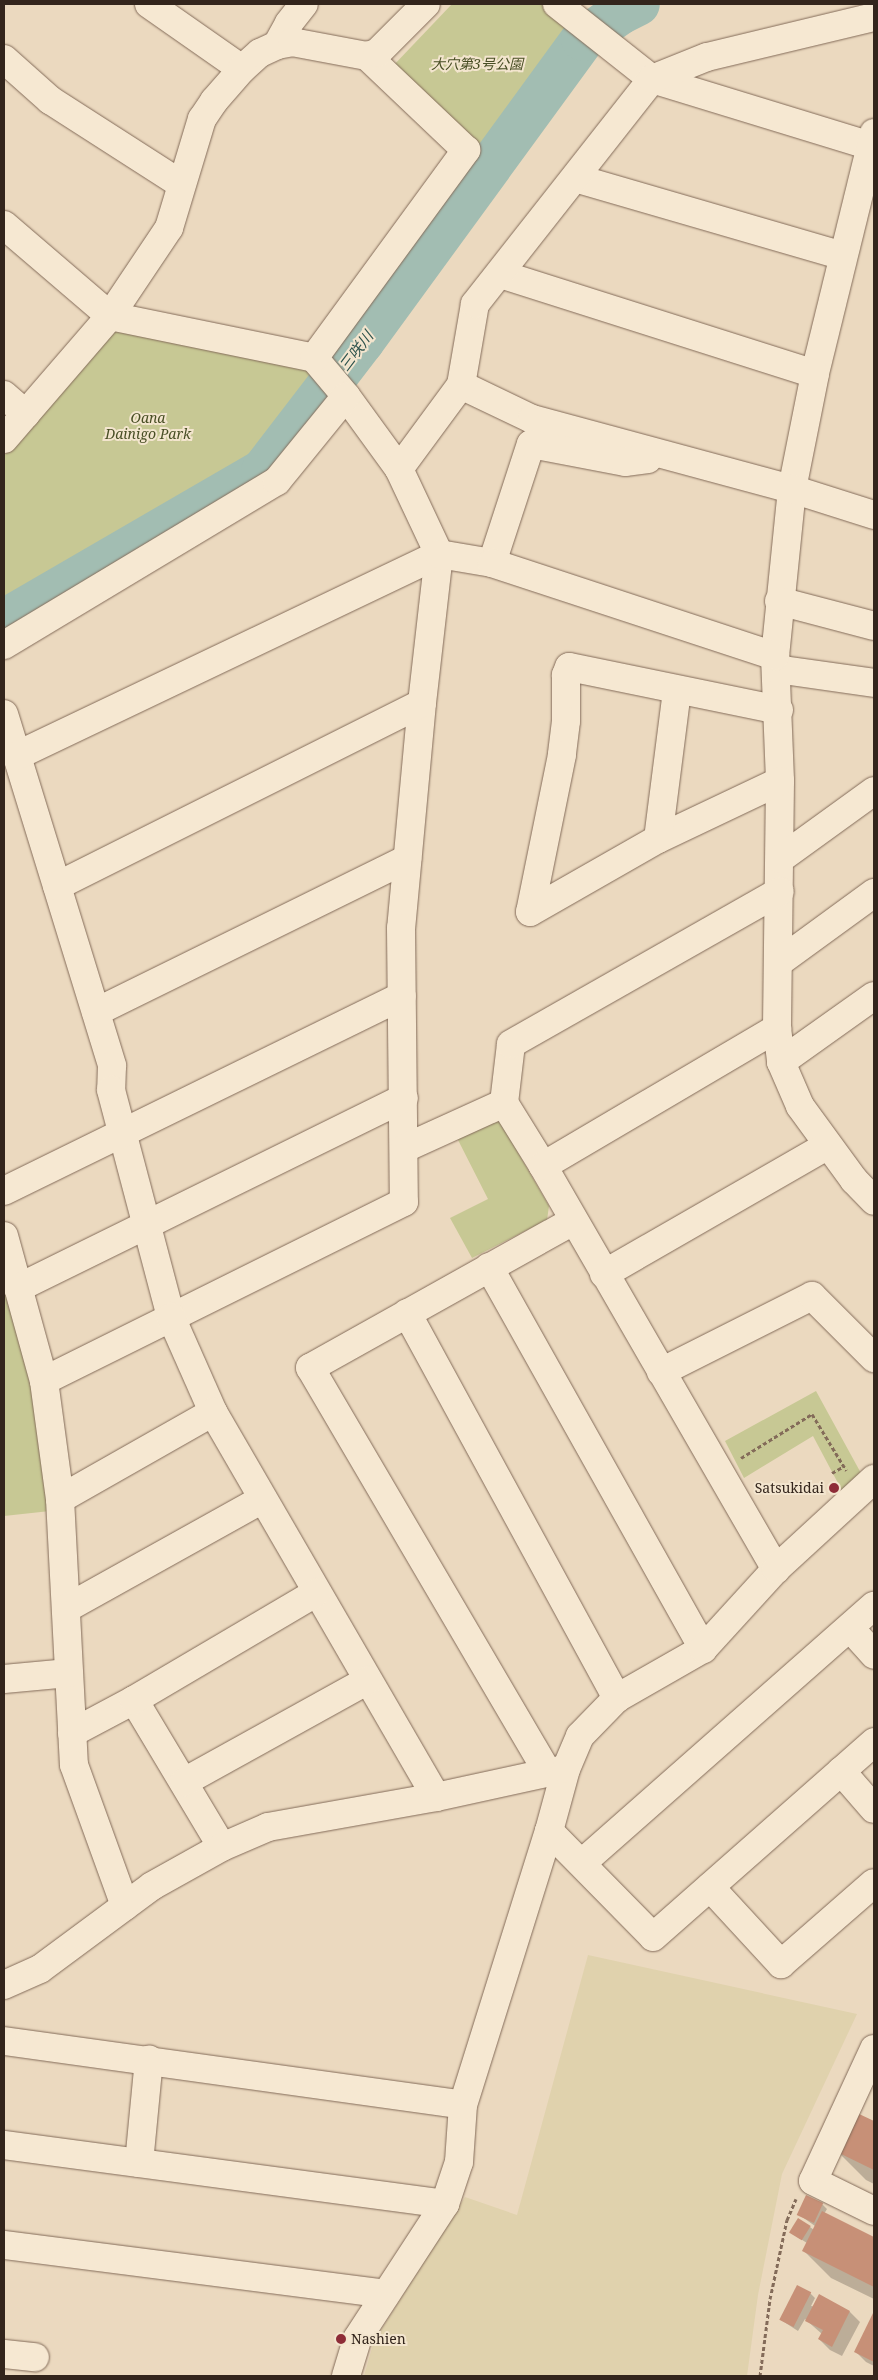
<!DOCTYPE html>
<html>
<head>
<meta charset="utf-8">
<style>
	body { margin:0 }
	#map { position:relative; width:878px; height:2380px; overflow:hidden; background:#ebd9bf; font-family:"Noto Serif","Noto Sans JP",serif }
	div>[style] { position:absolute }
	.farmland>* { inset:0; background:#e0d2ad }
	.green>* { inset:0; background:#c7c894 }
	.shadow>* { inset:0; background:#0003 }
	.river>* { height:44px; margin:-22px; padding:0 22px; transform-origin:22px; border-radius:22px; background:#a2bdb2 }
	.building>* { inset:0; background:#c79077; transform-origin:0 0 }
	.path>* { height:3px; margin-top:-1.5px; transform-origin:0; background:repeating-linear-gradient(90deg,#836b59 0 4px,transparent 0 6.5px) }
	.roads { filter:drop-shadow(0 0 1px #836b59) drop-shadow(0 0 1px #836b59) }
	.minor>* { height:28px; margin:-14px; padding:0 14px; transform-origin:14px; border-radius:14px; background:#f6e8d2 }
	.dots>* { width:14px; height:14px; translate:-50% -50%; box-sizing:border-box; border:2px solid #f3e5ce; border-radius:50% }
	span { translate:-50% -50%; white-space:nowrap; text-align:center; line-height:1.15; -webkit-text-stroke:4px #f3e5ce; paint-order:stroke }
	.park-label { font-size:14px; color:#484e24; font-style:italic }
	.poi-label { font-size:14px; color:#33251c }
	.right { translate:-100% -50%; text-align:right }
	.left { translate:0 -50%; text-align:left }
	.water-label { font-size:15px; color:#2c524c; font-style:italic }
	.frame { position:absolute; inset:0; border:5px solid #33251c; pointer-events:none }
</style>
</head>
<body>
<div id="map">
	<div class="farmland">
		<div style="clip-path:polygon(588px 1955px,857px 2014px,782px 2174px,758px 2295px,747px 2376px,364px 2376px,374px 2341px,465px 2197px,517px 2215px)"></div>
	</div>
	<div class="green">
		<div style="clip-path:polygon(452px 4px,541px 4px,579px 33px,485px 151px,392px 67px)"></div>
		<div style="clip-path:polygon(115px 329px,308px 368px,316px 385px,259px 464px,4px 615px,4px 456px)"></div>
		<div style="clip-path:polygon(490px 1118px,501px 1123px,549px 1206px,547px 1220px,472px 1258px,450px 1218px,488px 1199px,457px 1138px)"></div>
		<div style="clip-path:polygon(4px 1264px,37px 1383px,50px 1511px,4px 1516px)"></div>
		<div style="clip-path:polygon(816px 1391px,868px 1486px,847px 1500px,813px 1436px,744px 1478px,725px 1441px)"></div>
	</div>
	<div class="shadow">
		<div style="clip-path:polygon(857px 2114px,874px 2123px,874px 2184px,866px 2180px,838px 2152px)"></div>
		<div style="clip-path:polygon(822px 2204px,827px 2209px,824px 2214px,874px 2239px,874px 2299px,831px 2278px,803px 2250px,807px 2243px,791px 2233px,810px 2227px,814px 2230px,815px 2226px,798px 2214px)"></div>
		<div style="clip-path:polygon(810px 2293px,815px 2298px,811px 2306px,850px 2312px,860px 2322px,842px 2356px,830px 2350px,819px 2339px,822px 2334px,805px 2319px,798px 2331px,781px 2320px)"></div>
		<div style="clip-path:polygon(874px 2315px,874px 2366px,866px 2362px,855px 2351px)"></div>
	</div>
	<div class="river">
		<div style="left:4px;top:621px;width:299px;rotate:-30.1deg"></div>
		<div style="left:263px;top:471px;width:163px;rotate:-52.5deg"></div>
		<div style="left:362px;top:342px;width:375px;rotate:-53.9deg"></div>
		<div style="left:583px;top:39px;width:45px;rotate:-35.1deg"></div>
		<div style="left:620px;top:13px;width:20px;rotate:-27deg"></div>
	</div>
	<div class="building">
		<div style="clip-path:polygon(857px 2113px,874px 2121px,874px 2170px,837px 2152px)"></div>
		<div style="left:806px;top:2195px;width:19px;height:22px;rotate:25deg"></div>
		<div style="clip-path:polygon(822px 2211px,874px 2237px,874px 2287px,802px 2251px)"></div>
		<div style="left:798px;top:2218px;width:15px;height:17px;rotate:32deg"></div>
		<div style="left:797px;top:2285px;width:16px;height:39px;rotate:27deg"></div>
		<div style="clip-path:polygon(819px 2294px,850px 2311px,832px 2347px,818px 2339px,823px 2330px,805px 2321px)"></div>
		<div style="clip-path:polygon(874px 2311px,874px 2362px,854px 2352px)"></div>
	</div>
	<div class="path">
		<div style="left:741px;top:1458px;width:84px;rotate:-31.8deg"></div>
		<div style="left:812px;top:1414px;width:66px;rotate:58.7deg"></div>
		<div style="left:832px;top:1473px;width:14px;rotate:-30deg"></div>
		<div style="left:760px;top:2376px;width:78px;rotate:-82.6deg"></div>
		<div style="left:770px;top:2299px;width:81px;rotate:-77.9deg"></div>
		<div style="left:787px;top:2220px;width:23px;rotate:-67deg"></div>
	</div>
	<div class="roads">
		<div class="minor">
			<div style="left:149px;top:4px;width:113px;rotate:35deg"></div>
			<div style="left:557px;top:4px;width:121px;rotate:38.3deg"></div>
			<div style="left:652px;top:79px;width:229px;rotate:17deg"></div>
			<div style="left:277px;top:45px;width:25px;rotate:-61deg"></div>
			<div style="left:289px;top:23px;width:24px;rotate:-52deg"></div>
			<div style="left:4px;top:59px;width:62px;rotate:41.7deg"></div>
			<div style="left:50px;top:100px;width:156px;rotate:32.7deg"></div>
			<div style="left:874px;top:133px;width:248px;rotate:103.8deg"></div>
			<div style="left:815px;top:374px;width:117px;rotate:101.3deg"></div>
			<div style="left:792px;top:489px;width:168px;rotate:95.8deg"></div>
			<div style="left:775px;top:656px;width:125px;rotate:87.7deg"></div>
			<div style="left:780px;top:781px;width:247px;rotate:90.7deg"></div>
			<div style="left:777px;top:1028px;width:34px;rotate:83deg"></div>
			<div style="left:781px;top:1062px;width:48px;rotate:66.6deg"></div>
			<div style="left:800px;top:1106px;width:92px;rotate:53.9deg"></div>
			<div style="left:854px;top:1180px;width:29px;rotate:46deg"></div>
			<div style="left:575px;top:178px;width:279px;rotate:16.2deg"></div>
			<div style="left:4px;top:225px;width:140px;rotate:40.6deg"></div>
			<div style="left:110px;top:316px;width:208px;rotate:11.6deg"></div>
			<div style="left:314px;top:358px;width:50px;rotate:49.9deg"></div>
			<div style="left:346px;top:396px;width:90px;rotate:54deg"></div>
			<div style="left:399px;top:469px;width:94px;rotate:64.8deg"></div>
			<div style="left:439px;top:554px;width:150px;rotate:96.5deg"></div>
			<div style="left:422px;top:703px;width:226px;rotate:95.3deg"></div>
			<div style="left:401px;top:928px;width:274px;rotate:89.4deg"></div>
			<div style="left:404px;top:1202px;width:402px;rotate:153.6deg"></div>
			<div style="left:500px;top:274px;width:330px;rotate:17.6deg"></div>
			<div style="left:314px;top:358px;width:258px;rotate:-53.8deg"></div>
			<div style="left:466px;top:150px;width:137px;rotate:-136.5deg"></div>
			<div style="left:461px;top:385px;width:79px;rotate:25.6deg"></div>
			<div style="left:532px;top:419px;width:269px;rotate:15.1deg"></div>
			<div style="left:792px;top:489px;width:86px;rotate:17.6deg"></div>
			<div style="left:4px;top:395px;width:29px;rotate:41deg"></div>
			<div style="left:4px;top:439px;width:162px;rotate:-49.2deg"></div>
			<div style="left:110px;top:316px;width:106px;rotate:-56.2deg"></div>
			<div style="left:169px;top:228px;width:114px;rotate:-73.2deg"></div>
			<div style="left:202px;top:119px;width:22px;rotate:-56deg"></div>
			<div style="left:214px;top:101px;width:43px;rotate:-48.8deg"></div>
			<div style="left:242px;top:69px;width:24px;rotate:-42deg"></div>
			<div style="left:260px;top:53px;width:19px;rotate:-25deg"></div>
			<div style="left:277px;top:45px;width:15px;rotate:-11deg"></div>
			<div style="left:292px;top:42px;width:76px;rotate:10.6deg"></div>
			<div style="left:367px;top:56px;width:10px;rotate:-17deg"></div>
			<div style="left:377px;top:53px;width:69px;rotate:-45deg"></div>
			<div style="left:399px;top:469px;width:104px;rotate:-53.6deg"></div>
			<div style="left:461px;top:385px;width:82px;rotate:-80.2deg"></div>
			<div style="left:475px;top:304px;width:286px;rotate:-51.8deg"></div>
			<div style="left:652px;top:79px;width:59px;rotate:-21.8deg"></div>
			<div style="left:707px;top:57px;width:172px;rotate:-13.5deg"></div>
			<div style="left:492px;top:563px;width:125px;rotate:-71.9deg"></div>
			<div style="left:531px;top:444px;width:96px;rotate:10.8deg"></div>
			<div style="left:625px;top:462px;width:23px;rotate:-7deg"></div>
			<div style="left:779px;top:601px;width:98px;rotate:14.7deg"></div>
			<div style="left:4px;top:645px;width:318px;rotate:-31deg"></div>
			<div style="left:277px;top:481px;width:109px;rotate:-50.9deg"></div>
			<div style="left:776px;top:669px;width:99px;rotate:8.1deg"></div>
			<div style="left:779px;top:710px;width:214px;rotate:-168.4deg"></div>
			<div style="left:569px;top:667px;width:9px;rotate:111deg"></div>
			<div style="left:566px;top:675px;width:46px;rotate:90deg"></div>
			<div style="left:566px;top:721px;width:34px;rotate:97deg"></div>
			<div style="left:562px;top:755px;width:160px;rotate:101.5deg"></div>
			<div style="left:530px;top:912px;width:147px;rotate:-29.7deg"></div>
			<div style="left:658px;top:839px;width:135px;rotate:-25.4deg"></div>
			<div style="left:4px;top:714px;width:368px;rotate:72.9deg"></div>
			<div style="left:112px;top:1066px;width:24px;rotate:92deg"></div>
			<div style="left:111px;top:1090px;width:235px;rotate:75.2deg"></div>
			<div style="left:171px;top:1317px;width:104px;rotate:66.1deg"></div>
			<div style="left:213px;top:1412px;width:445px;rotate:59.9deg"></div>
			<div style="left:16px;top:756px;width:469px;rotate:-25.5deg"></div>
			<div style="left:439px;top:554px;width:54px;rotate:9.6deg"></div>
			<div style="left:492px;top:563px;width:298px;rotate:18.2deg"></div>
			<div style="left:658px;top:839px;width:150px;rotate:-82.7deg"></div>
			<div style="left:780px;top:859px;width:116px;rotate:-35.9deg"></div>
			<div style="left:57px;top:886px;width:408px;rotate:-26.6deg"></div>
			<div style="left:778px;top:963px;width:119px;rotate:-36.1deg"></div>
			<div style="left:96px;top:1012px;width:347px;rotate:-26.2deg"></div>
			<div style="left:781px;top:1062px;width:114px;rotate:-35.4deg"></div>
			<div style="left:504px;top:1103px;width:59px;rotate:-83.2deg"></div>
			<div style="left:511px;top:1044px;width:309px;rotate:-29.6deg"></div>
			<div style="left:405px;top:1148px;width:109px;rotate:-24.4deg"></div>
			<div style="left:504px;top:1103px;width:74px;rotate:58.2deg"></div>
			<div style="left:543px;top:1166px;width:466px;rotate:60deg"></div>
			<div style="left:543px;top:1166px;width:272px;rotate:-30.5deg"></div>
			<div style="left:4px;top:1191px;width:443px;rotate:-26.1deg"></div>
			<div style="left:4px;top:1236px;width:150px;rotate:74.6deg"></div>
			<div style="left:44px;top:1381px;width:119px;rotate:82.3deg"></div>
			<div style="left:60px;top:1499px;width:266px;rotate:87deg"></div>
			<div style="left:74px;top:1765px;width:150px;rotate:70.1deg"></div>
			<div style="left:489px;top:1267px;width:438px;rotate:60.7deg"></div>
			<div style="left:604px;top:1274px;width:258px;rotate:-29.9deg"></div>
			<div style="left:18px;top:1288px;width:430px;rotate:-26.2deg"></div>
			<div style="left:407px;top:1313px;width:439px;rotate:61.4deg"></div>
			<div style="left:661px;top:1372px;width:169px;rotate:-26.7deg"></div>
			<div style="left:812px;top:1296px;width:88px;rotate:45deg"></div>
			<div style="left:60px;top:1499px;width:176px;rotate:-29.6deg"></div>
			<div style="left:67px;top:1608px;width:224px;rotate:-29.1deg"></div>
			<div style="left:850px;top:1628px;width:36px;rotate:48deg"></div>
			<div style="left:4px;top:1679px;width:65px;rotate:-5.3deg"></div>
			<div style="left:134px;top:1700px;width:171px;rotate:59.1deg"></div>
			<div style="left:72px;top:1733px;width:70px;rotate:-28deg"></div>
			<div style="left:134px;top:1700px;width:212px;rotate:-30.5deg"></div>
			<div style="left:841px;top:1771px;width:50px;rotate:49deg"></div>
			<div style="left:548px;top:1773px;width:470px;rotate:-120.4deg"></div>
			<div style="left:310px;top:1368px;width:301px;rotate:-29.2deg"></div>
			<div style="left:184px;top:1782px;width:210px;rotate:-29deg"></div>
			<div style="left:549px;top:1831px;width:148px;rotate:45.5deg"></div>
			<div style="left:653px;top:1937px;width:295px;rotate:-41.4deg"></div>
			<div style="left:582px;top:1863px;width:389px;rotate:-41.4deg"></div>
			<div style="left:710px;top:1887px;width:105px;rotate:47.3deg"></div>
			<div style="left:781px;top:1964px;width:123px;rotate:-41.1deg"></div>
			<div style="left:4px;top:1985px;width:39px;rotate:-24deg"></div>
			<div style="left:40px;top:1969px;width:139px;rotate:-36.5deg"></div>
			<div style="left:152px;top:1886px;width:80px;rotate:-29.1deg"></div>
			<div style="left:222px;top:1847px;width:50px;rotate:-23.5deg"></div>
			<div style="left:268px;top:1827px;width:171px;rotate:-10.1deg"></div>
			<div style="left:436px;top:1797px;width:131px;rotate:-12.3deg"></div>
			<div style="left:4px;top:2041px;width:463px;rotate:7.9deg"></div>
			<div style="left:874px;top:2049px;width:145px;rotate:114.8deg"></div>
			<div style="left:813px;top:2181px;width:68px;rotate:26.2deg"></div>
			<div style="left:4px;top:2145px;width:445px;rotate:7.6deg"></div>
			<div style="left:139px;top:2163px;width:104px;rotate:-84.5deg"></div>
			<div style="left:4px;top:2245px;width:385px;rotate:7.3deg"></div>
			<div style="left:4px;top:2354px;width:31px;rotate:6deg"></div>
			<div style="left:346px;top:2376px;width:39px;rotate:-73deg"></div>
			<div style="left:357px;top:2339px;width:161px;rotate:-56.9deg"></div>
			<div style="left:445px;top:2204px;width:44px;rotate:-71.6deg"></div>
			<div style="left:459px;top:2162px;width:57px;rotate:-86deg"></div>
			<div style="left:463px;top:2105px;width:287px;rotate:-72.6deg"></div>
			<div style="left:549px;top:1831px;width:64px;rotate:-74.7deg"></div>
			<div style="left:566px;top:1769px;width:36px;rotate:-67deg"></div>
			<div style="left:580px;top:1736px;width:53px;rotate:-45.8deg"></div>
			<div style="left:617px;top:1698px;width:99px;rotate:-29.7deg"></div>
			<div style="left:703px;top:1649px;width:108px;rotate:-47.6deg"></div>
			<div style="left:776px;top:1569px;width:133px;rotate:-42.6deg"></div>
		</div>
	</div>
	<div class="dots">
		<div style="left:834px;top:1488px;background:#8e2c37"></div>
		<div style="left:341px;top:2339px;background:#8e2c37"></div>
	</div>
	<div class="park-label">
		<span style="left:477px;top:64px">大穴第3号公園</span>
		<span style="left:148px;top:426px">Oana<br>Dainigo Park</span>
	</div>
	<div class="poi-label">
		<span class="right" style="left:824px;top:1488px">Satsukidai</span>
		<span class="left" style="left:351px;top:2339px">Nashien</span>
	</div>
	<div class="water-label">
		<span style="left:356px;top:351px;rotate:-53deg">三咲川</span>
	</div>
	<div class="frame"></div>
</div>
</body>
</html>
